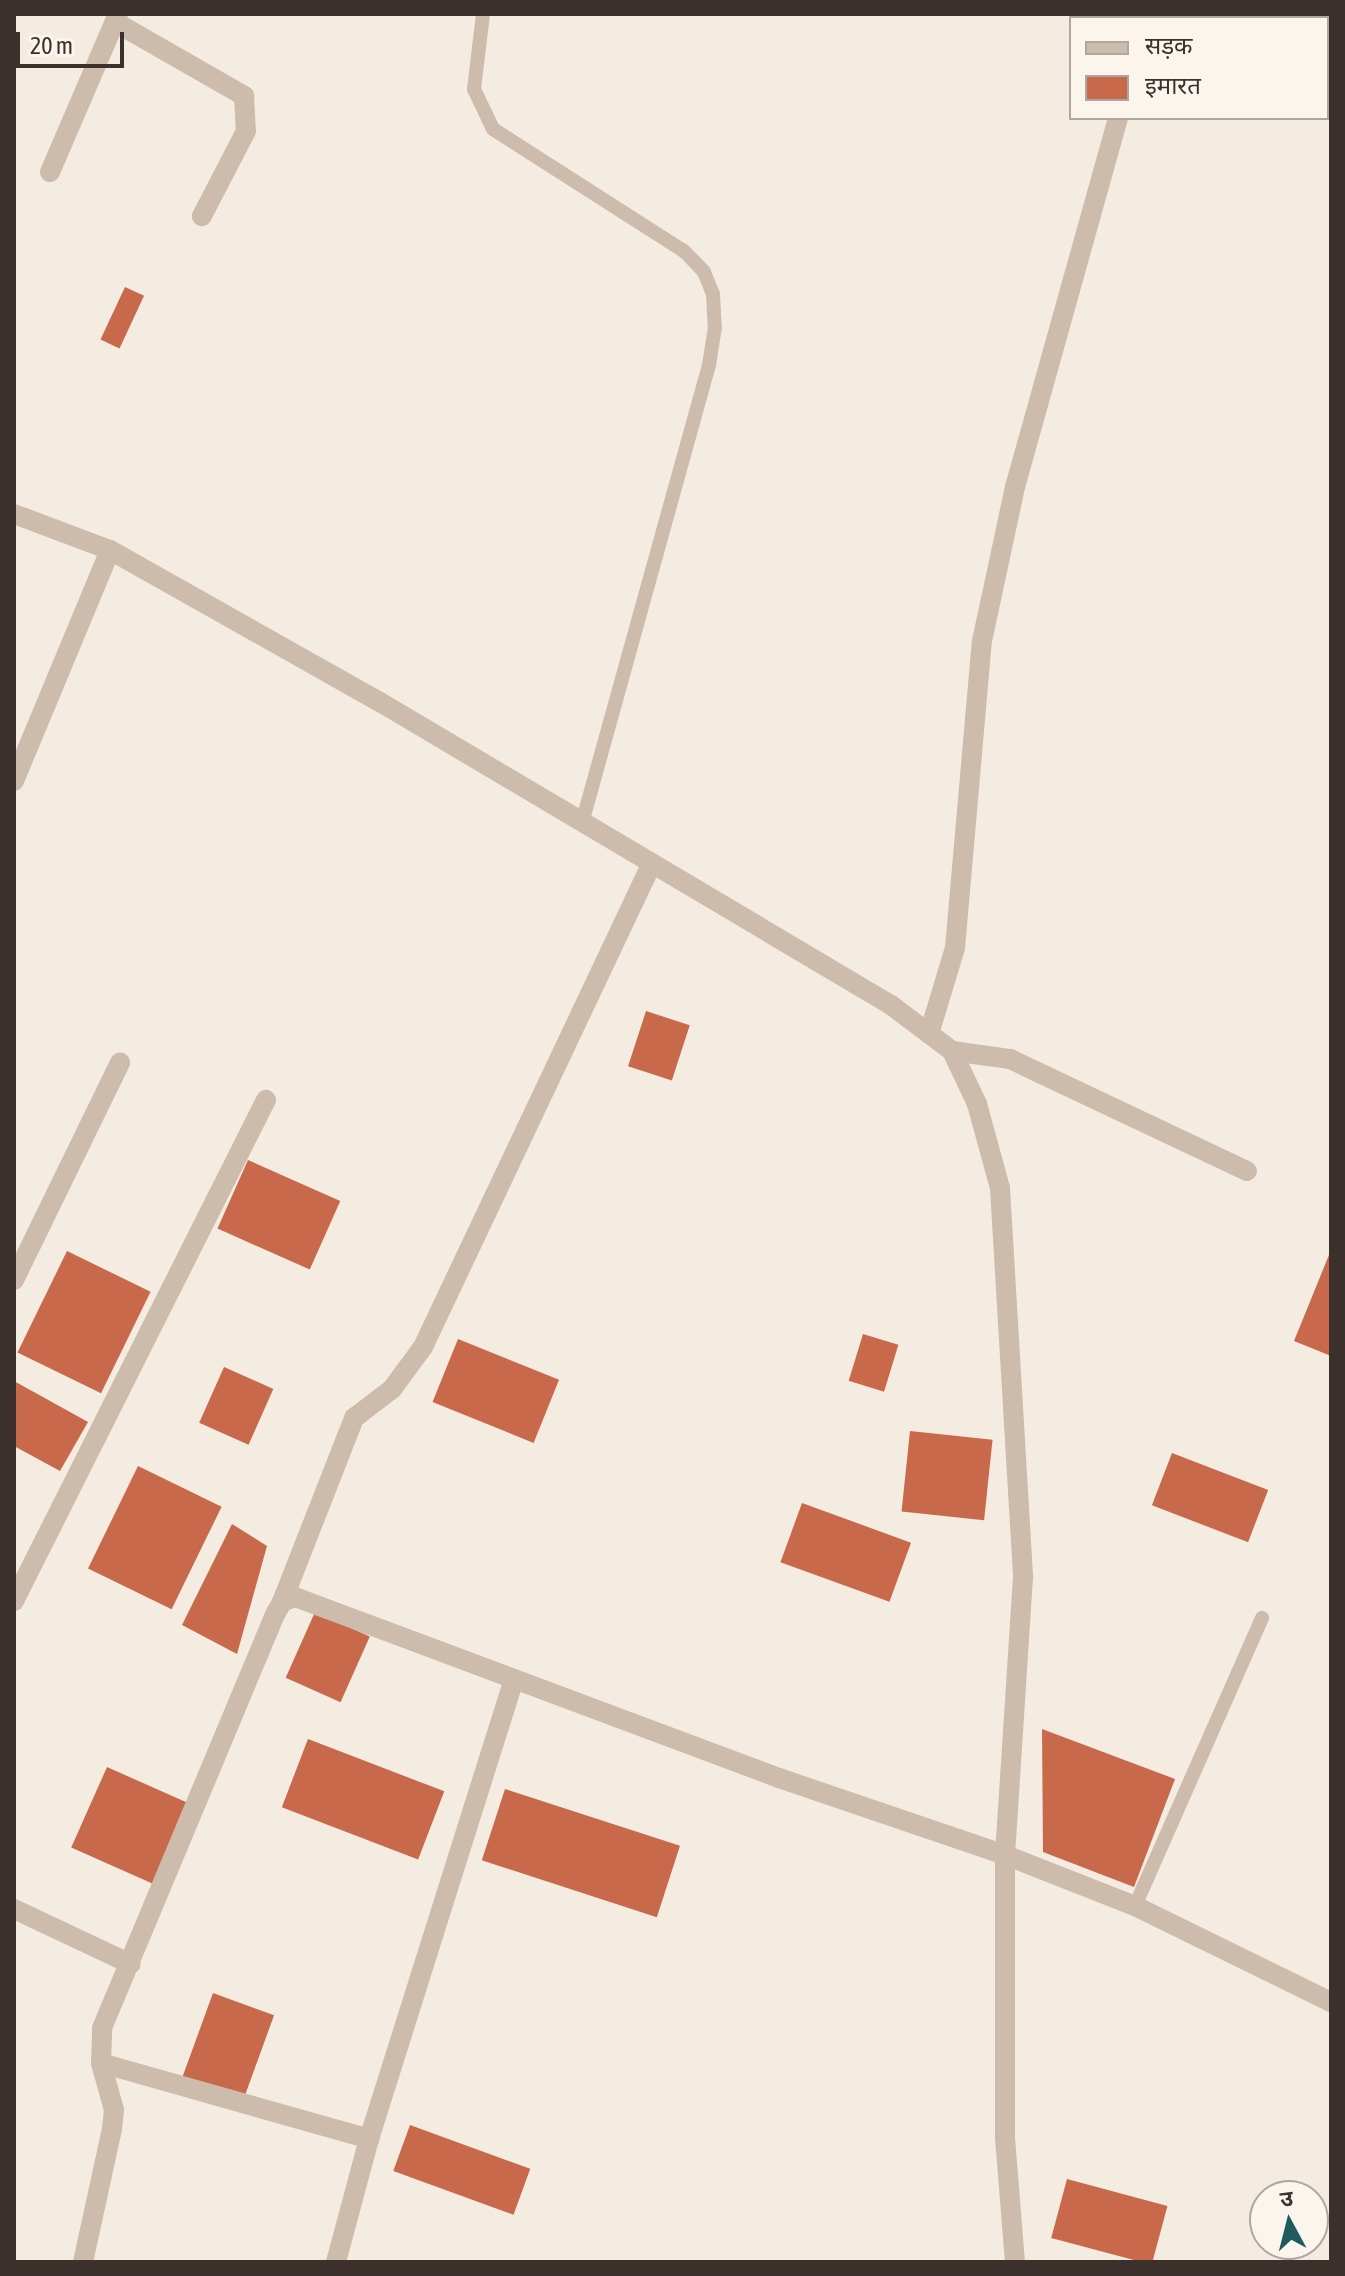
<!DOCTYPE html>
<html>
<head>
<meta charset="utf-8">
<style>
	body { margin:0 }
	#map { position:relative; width:1345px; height:2276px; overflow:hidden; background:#f4ebe1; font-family:"Asap Condensed","Noto Sans Devanagari",sans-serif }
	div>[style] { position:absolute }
	.building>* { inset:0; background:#c8694b; transform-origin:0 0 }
	.lane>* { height:14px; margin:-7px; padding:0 7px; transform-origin:7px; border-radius:7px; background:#cdbbac }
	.street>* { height:20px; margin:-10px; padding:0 10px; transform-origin:10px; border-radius:10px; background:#cdbbac }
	span { translate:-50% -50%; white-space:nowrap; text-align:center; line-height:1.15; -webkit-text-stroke:6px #fbf5ee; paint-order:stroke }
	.frame { position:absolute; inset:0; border:16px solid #3b302b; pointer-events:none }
	.legend { position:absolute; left:1069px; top:16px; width:260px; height:104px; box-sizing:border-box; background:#fbf5ee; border:2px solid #aea6a0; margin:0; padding:10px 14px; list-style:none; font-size:24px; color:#3b302b }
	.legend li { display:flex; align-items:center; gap:16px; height:40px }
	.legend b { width:40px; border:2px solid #aea6a0 }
	.north { position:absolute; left:1249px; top:2180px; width:80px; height:80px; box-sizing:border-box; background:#fbf5ee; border:2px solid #aea6a0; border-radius:50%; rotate:353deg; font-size:22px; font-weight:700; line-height:32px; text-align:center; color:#3b302b }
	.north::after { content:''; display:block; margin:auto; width:28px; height:36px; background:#1f5a5e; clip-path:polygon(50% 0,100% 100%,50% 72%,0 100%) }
	.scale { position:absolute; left:16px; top:32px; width:108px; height:36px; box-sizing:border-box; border:4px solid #3b302b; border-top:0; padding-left:10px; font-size:24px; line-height:28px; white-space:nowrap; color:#3b302b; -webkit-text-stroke:6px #fbf5ee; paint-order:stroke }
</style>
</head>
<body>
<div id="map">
	<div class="building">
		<div style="left:125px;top:287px;width:21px;height:58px;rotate:25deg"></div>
		<div style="left:646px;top:1011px;width:46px;height:58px;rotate:18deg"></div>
		<div style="left:248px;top:1160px;width:101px;height:75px;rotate:24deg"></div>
		<div style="clip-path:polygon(1331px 1250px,1331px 1356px,1294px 1341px)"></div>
		<div style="left:67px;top:1251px;width:93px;height:113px;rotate:26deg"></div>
		<div style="left:863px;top:1334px;width:37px;height:49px;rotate:17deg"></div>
		<div style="left:458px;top:1339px;width:109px;height:68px;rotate:22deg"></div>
		<div style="left:224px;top:1367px;width:54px;height:61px;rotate:24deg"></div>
		<div style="clip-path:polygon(14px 1381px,88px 1422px,60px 1471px,14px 1446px)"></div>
		<div style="left:910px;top:1431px;width:83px;height:81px;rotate:6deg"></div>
		<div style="left:1172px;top:1453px;width:103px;height:56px;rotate:21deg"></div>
		<div style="left:138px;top:1466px;width:93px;height:114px;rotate:26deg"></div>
		<div style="left:802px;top:1503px;width:116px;height:63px;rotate:20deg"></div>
		<div style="clip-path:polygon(232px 1524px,267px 1546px,237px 1654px,182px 1625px)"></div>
		<div style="left:315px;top:1612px;width:60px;height:72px;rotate:24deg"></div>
		<div style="clip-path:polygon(1042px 1729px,1175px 1779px,1134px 1887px,1043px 1852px)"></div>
		<div style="left:308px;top:1739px;width:146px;height:73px;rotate:21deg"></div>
		<div style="left:107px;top:1767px;width:90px;height:88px;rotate:24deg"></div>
		<div style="left:505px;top:1789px;width:184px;height:75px;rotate:18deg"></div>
		<div style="left:213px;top:1993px;width:65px;height:92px;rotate:20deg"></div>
		<div style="left:410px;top:2125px;width:128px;height:49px;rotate:20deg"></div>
		<div style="left:1067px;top:2179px;width:104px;height:61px;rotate:15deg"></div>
	</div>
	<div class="lane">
		<div style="left:483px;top:14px;width:76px;rotate:96.8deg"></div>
		<div style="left:474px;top:89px;width:44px;rotate:64.6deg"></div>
		<div style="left:493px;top:129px;width:227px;rotate:32.6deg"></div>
		<div style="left:684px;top:251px;width:29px;rotate:46deg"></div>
		<div style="left:704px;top:272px;width:24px;rotate:68deg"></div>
		<div style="left:713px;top:294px;width:33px;rotate:87deg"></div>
		<div style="left:715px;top:327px;width:38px;rotate:99deg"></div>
		<div style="left:709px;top:365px;width:474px;rotate:105.5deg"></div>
		<div style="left:1135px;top:1906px;width:315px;rotate:-66.2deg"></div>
	</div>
	<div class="street">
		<div style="left:1146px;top:18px;width:4px;rotate:-76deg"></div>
		<div style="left:115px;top:22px;width:149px;rotate:29.8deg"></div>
		<div style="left:244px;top:96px;width:35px;rotate:87deg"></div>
		<div style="left:246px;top:131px;width:96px;rotate:117.4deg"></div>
		<div style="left:50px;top:172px;width:172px;rotate:-66.7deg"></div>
		<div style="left:14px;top:514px;width:103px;rotate:20.6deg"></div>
		<div style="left:110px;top:550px;width:310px;rotate:29.4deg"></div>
		<div style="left:380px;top:702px;width:594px;rotate:30.67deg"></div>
		<div style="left:891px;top:1005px;width:76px;rotate:37deg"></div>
		<div style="left:952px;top:1051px;width:59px;rotate:64.7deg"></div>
		<div style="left:977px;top:1104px;width:87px;rotate:74.7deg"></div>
		<div style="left:1000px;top:1188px;width:390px;rotate:86.6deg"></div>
		<div style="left:1023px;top:1577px;width:279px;rotate:93.7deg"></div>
		<div style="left:1005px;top:1855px;width:283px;rotate:90deg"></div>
		<div style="left:1005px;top:2138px;width:124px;rotate:85.4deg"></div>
		<div style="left:14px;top:781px;width:250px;rotate:-67.4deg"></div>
		<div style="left:929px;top:1034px;width:90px;rotate:-73.2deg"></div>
		<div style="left:955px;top:948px;width:308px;rotate:-85deg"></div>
		<div style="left:982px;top:641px;width:157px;rotate:-77.9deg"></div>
		<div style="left:1015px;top:487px;width:383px;rotate:-74.4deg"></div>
		<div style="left:952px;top:1051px;width:59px;rotate:7.9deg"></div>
		<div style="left:1010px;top:1059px;width:262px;rotate:25.3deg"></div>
		<div style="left:14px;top:1280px;width:242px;rotate:-64deg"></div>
		<div style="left:14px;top:1601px;width:561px;rotate:-63.3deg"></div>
		<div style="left:282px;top:1602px;width:198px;rotate:-68.6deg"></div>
		<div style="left:354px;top:1418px;width:48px;rotate:-37.3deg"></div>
		<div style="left:392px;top:1389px;width:52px;rotate:-53.6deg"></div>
		<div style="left:423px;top:1347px;width:535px;rotate:-64.68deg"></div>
		<div style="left:14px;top:1909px;width:129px;rotate:25.2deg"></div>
		<div style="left:101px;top:2063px;width:279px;rotate:15.8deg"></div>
		<div style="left:83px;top:2262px;width:136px;rotate:-77.7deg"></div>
		<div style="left:112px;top:2129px;width:19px;rotate:-84deg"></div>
		<div style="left:114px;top:2110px;width:49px;rotate:-105.5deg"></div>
		<div style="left:101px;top:2063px;width:35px;rotate:-88deg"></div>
		<div style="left:102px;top:2028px;width:450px;rotate:-67.3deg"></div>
		<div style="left:276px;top:1613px;width:13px;rotate:-61deg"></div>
		<div style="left:282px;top:1602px;width:14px;rotate:-21deg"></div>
		<div style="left:295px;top:1597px;width:517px;rotate:20.5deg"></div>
		<div style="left:779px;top:1778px;width:239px;rotate:18.8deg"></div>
		<div style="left:1005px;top:1855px;width:140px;rotate:21.4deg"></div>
		<div style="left:1135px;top:1906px;width:218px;rotate:26.1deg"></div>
		<div style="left:336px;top:2262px;width:127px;rotate:-75deg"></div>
		<div style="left:369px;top:2139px;width:480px;rotate:-72.5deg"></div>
	</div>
	<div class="frame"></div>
	<ul class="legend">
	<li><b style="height:10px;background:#cdbbac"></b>सड़क</li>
	<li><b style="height:22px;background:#c8694b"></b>इमारत</li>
	</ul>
	<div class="north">उ</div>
	<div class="scale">20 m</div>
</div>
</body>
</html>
